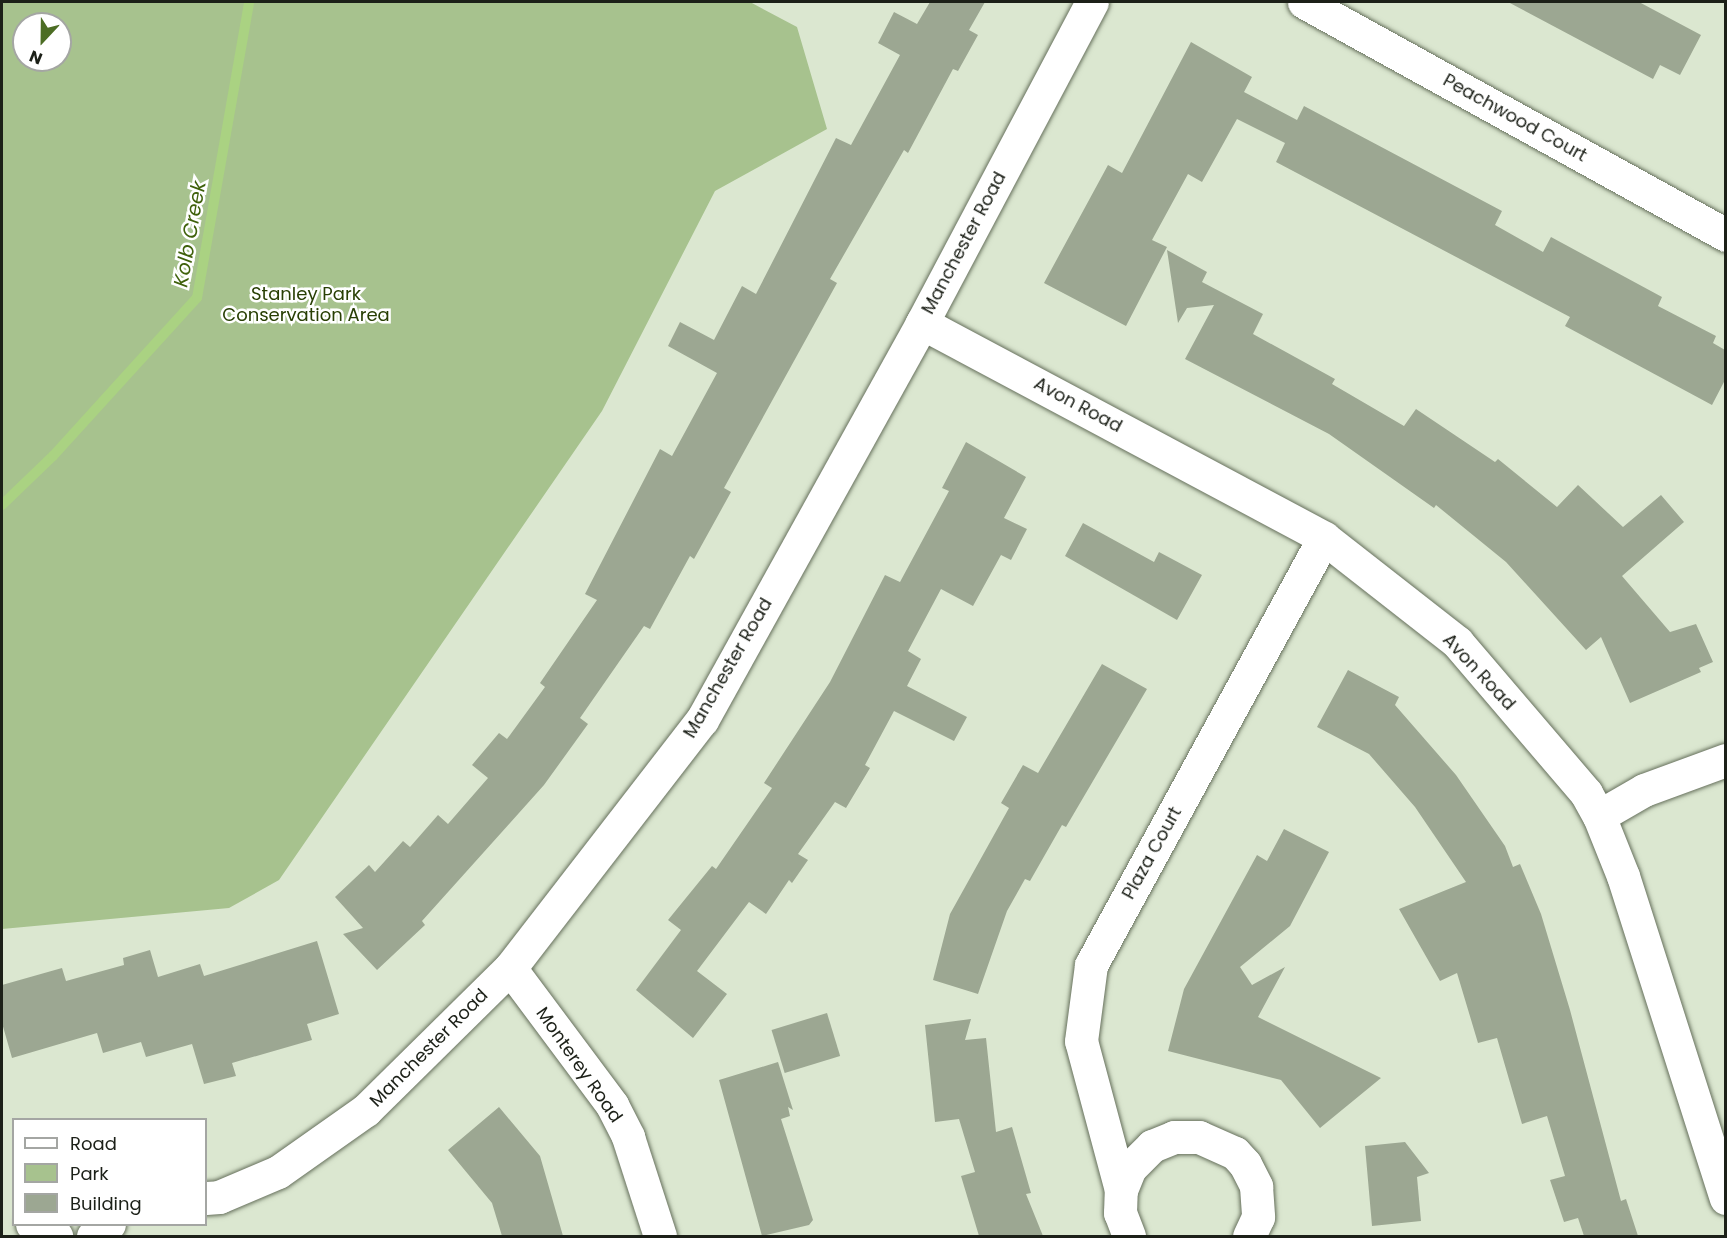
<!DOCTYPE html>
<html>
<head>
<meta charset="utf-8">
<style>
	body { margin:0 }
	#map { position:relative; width:1727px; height:1238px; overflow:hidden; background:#dbe7d0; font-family:Poppins,sans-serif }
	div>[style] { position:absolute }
	.green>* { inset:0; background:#a7c28e }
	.stream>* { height:10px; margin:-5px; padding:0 5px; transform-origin:5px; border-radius:5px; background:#aad282 }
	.building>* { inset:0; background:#9ca792; transform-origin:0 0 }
	.roads { filter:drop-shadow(0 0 2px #66705c) drop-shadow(0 0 2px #66705c) }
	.minor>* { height:33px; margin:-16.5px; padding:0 16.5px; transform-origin:16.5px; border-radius:16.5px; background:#fff }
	span { translate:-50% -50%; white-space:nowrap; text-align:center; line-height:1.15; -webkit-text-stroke:5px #fff; paint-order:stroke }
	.street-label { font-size:18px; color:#1c2018 }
	.park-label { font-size:18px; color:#283f04 }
	.water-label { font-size:20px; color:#3f610b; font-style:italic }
	.frame { position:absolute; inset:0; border:3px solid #1c2018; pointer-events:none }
	.legend { position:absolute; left:12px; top:1118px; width:195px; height:108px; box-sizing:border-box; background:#fff; border:2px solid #a4a6a3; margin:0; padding:8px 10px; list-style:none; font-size:18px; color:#1c2018 }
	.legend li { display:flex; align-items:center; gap:12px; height:30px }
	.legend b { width:30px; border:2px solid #a4a6a3 }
	.north { position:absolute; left:12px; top:12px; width:60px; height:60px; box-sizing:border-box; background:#fff; border:2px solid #a4a6a3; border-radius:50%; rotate:202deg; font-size:16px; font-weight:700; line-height:24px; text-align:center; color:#1c2018 }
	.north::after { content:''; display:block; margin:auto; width:21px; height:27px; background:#4c6d24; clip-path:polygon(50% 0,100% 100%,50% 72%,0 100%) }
</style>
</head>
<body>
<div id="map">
	<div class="green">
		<div style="clip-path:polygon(evenodd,2px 2px,750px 2px,797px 27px,827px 129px,715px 191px,602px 411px,279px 880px,229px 908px,2px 929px,2px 2px,24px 24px,60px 24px,60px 60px,24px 60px,24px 24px)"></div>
	</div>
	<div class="stream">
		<div style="left:2px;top:505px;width:71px;rotate:-43.9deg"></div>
		<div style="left:53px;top:456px;width:214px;rotate:-47.7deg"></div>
		<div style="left:197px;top:298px;width:301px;rotate:-80deg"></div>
	</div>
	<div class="building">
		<div style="clip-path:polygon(930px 2px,985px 2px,969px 30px,978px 35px,958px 71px,953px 69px,908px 153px,904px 150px,830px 279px,837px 283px,724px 488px,731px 492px,694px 559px,690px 556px,650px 629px,644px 626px,580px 718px,588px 724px,544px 785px,422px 921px,425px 925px,377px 970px,343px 934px,363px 928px,335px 897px,369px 865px,375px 872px,403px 841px,410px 847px,438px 815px,448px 824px,488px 778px,472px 765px,499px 733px,507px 739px,545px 687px,540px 683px,597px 600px,585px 594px,660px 449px,672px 456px,717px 373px,668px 346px,680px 322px,714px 340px,742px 286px,756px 294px,836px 138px,851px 145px,900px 55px,878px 43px,894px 12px,917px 24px)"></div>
		<div style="clip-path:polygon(1508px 2px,1639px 2px,1701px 35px,1680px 75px,1660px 65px,1653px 79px)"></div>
		<div style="clip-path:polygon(1191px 42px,1252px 77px,1244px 92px,1297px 120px,1304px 106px,1502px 211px,1495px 225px,1543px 252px,1551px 237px,1662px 297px,1658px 306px,1716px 336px,1713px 343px,1725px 350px,1725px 380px,1712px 405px,1565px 326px,1570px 317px,1276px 162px,1285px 143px,1237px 119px,1202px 182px,1188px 174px,1152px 240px,1167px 247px,1126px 326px,1044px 283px,1108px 165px,1122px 173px)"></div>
		<div style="clip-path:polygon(1167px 250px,1207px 272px,1202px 282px,1263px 314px,1253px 334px,1335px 379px,1332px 384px,1404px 426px,1416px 409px,1495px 462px,1498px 459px,1557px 507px,1578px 485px,1623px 527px,1661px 495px,1684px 522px,1622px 576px,1670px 632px,1696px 624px,1713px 662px,1699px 668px,1701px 672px,1630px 703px,1601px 637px,1586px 650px,1506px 562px,1436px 505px,1434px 508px,1329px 434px,1185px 359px,1214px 305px,1187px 308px,1178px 323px)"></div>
		<div style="clip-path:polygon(966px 442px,1026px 477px,1004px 518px,1027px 529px,1011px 560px,1001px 555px,973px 606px,941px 589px,908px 651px,921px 659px,907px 686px,967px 717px,954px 741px,894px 711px,865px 765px,870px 768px,846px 808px,835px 802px,798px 854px,808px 860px,792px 883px,789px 880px,766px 914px,749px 902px,697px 971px,727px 994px,693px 1038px,636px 990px,681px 930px,668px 920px,712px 866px,716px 869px,772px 788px,764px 783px,830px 682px,885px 575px,900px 582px,949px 491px,942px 488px)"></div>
		<div style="clip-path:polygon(1083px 523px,1154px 562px,1159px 552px,1202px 575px,1177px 620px,1065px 556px)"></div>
		<div style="clip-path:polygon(1102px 664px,1147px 689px,1066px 827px,1062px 825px,1030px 881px,1025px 879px,1007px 911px,978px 994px,933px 980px,950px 914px,1009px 808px,1001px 803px,1023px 765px,1038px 773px)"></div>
		<div style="clip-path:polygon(1348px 670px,1399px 697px,1395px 705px,1456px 775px,1505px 846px,1513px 867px,1520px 864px,1541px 914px,1570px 1010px,1621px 1201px,1626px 1199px,1638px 1236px,1584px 1236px,1578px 1218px,1564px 1222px,1550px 1180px,1565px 1176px,1547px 1116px,1522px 1124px,1497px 1038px,1478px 1043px,1457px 973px,1440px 981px,1399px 909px,1466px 882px,1415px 807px,1369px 754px,1317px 727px)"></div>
		<div style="clip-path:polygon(1284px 829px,1329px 852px,1290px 926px,1240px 967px,1252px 985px,1285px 967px,1258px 1017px,1381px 1078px,1320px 1128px,1281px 1080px,1168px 1051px,1184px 989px,1257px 855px,1267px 861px)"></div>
		<div style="clip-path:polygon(317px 941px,339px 1014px,307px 1024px,312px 1040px,232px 1063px,236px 1076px,204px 1084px,192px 1044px,146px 1057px,141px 1042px,103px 1053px,97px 1033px,12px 1058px,2px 1023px,2px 985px,62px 968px,66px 981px,124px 965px,123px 958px,150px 950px,158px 977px,200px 964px,204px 976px)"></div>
		<div style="left:827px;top:1013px;width:45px;height:58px;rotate:73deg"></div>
		<div style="clip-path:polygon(971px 1019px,965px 1040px,986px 1038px,996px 1132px,1012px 1127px,1031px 1193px,1026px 1194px,1043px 1236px,979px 1236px,961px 1176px,975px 1172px,959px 1119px,935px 1122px,925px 1025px)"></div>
		<div style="clip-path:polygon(778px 1062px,793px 1110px,788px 1107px,790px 1116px,781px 1119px,813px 1220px,809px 1225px,762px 1236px,719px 1080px)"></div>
		<div style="clip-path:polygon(499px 1107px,540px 1156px,563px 1236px,502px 1236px,492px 1203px,448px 1150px)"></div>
		<div style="clip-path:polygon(1405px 1142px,1429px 1173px,1417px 1177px,1421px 1221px,1372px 1226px,1365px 1146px)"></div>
	</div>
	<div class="roads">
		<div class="minor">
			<div style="left:1304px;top:2px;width:482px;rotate:28.9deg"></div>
			<div style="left:922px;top:323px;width:456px;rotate:28.1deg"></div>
			<div style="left:1324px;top:538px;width:169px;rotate:38deg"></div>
			<div style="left:1457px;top:642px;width:199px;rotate:49.5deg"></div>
			<div style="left:1586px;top:793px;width:26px;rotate:61deg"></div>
			<div style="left:1599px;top:816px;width:65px;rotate:68.2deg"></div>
			<div style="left:1623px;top:876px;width:338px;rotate:72.3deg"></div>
			<div style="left:1599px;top:816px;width:52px;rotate:-30deg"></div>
			<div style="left:1644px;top:790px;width:87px;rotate:-20.1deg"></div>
			<div style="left:510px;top:968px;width:171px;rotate:53.3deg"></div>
			<div style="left:612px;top:1105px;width:36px;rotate:63deg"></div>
			<div style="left:628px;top:1137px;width:104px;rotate:72.1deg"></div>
			<div style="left:1121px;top:1190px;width:154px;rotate:-105deg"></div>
			<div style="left:1081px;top:1041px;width:77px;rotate:-82.5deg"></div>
			<div style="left:1091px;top:965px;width:486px;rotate:-61.4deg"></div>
			<div style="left:206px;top:1198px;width:13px;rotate:-4deg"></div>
			<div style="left:219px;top:1197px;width:64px;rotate:-23deg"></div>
			<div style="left:278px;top:1172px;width:108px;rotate:-35.2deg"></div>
			<div style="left:366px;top:1110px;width:202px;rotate:-44.6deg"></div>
			<div style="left:510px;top:968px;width:314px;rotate:-52.3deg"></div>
			<div style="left:702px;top:720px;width:454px;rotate:-61deg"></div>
			<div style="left:922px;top:323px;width:363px;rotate:-62.1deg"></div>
			<div style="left:32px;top:1224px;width:9px;rotate:49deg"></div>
			<div style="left:38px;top:1231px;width:19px;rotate:16deg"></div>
			<div style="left:93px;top:1236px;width:20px;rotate:-37deg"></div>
			<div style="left:1129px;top:1236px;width:25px;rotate:-111deg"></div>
			<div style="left:1120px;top:1213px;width:23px;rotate:-88deg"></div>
			<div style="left:1121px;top:1190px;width:24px;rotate:-68deg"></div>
			<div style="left:1130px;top:1168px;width:31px;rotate:-45deg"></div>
			<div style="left:1152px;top:1146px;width:24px;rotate:-22deg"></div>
			<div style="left:1174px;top:1137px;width:25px"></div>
			<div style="left:1199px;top:1137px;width:39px;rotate:24deg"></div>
			<div style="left:1235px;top:1153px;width:15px;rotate:48deg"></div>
			<div style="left:1245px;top:1164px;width:25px;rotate:63deg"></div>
			<div style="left:1256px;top:1186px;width:31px;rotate:86deg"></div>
			<div style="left:1258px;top:1217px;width:21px;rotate:115deg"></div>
		</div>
	</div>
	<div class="street-label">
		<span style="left:1515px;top:118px;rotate:29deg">Peachwood Court</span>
		<span style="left:964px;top:243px;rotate:-62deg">Manchester Road</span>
		<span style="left:1078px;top:405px;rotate:28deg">Avon Road</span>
		<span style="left:728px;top:668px;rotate:-60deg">Manchester Road</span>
		<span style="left:1479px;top:672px;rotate:47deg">Avon Road</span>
		<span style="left:1152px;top:853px;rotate:-61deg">Plaza Court</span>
		<span style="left:429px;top:1048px;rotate:-45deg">Manchester Road</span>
		<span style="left:579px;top:1065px;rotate:55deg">Monterey Road</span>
	</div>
	<div class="park-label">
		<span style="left:306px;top:305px">Stanley Park<br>Conservation Area</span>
	</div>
	<div class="water-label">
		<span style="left:190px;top:234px;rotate:-80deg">Kolb Creek</span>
	</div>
	<div class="frame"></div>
	<ul class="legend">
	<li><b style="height:8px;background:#fff"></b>Road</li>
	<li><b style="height:16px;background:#a7c28e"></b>Park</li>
	<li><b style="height:16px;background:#9ca792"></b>Building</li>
	</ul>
	<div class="north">N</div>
</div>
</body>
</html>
